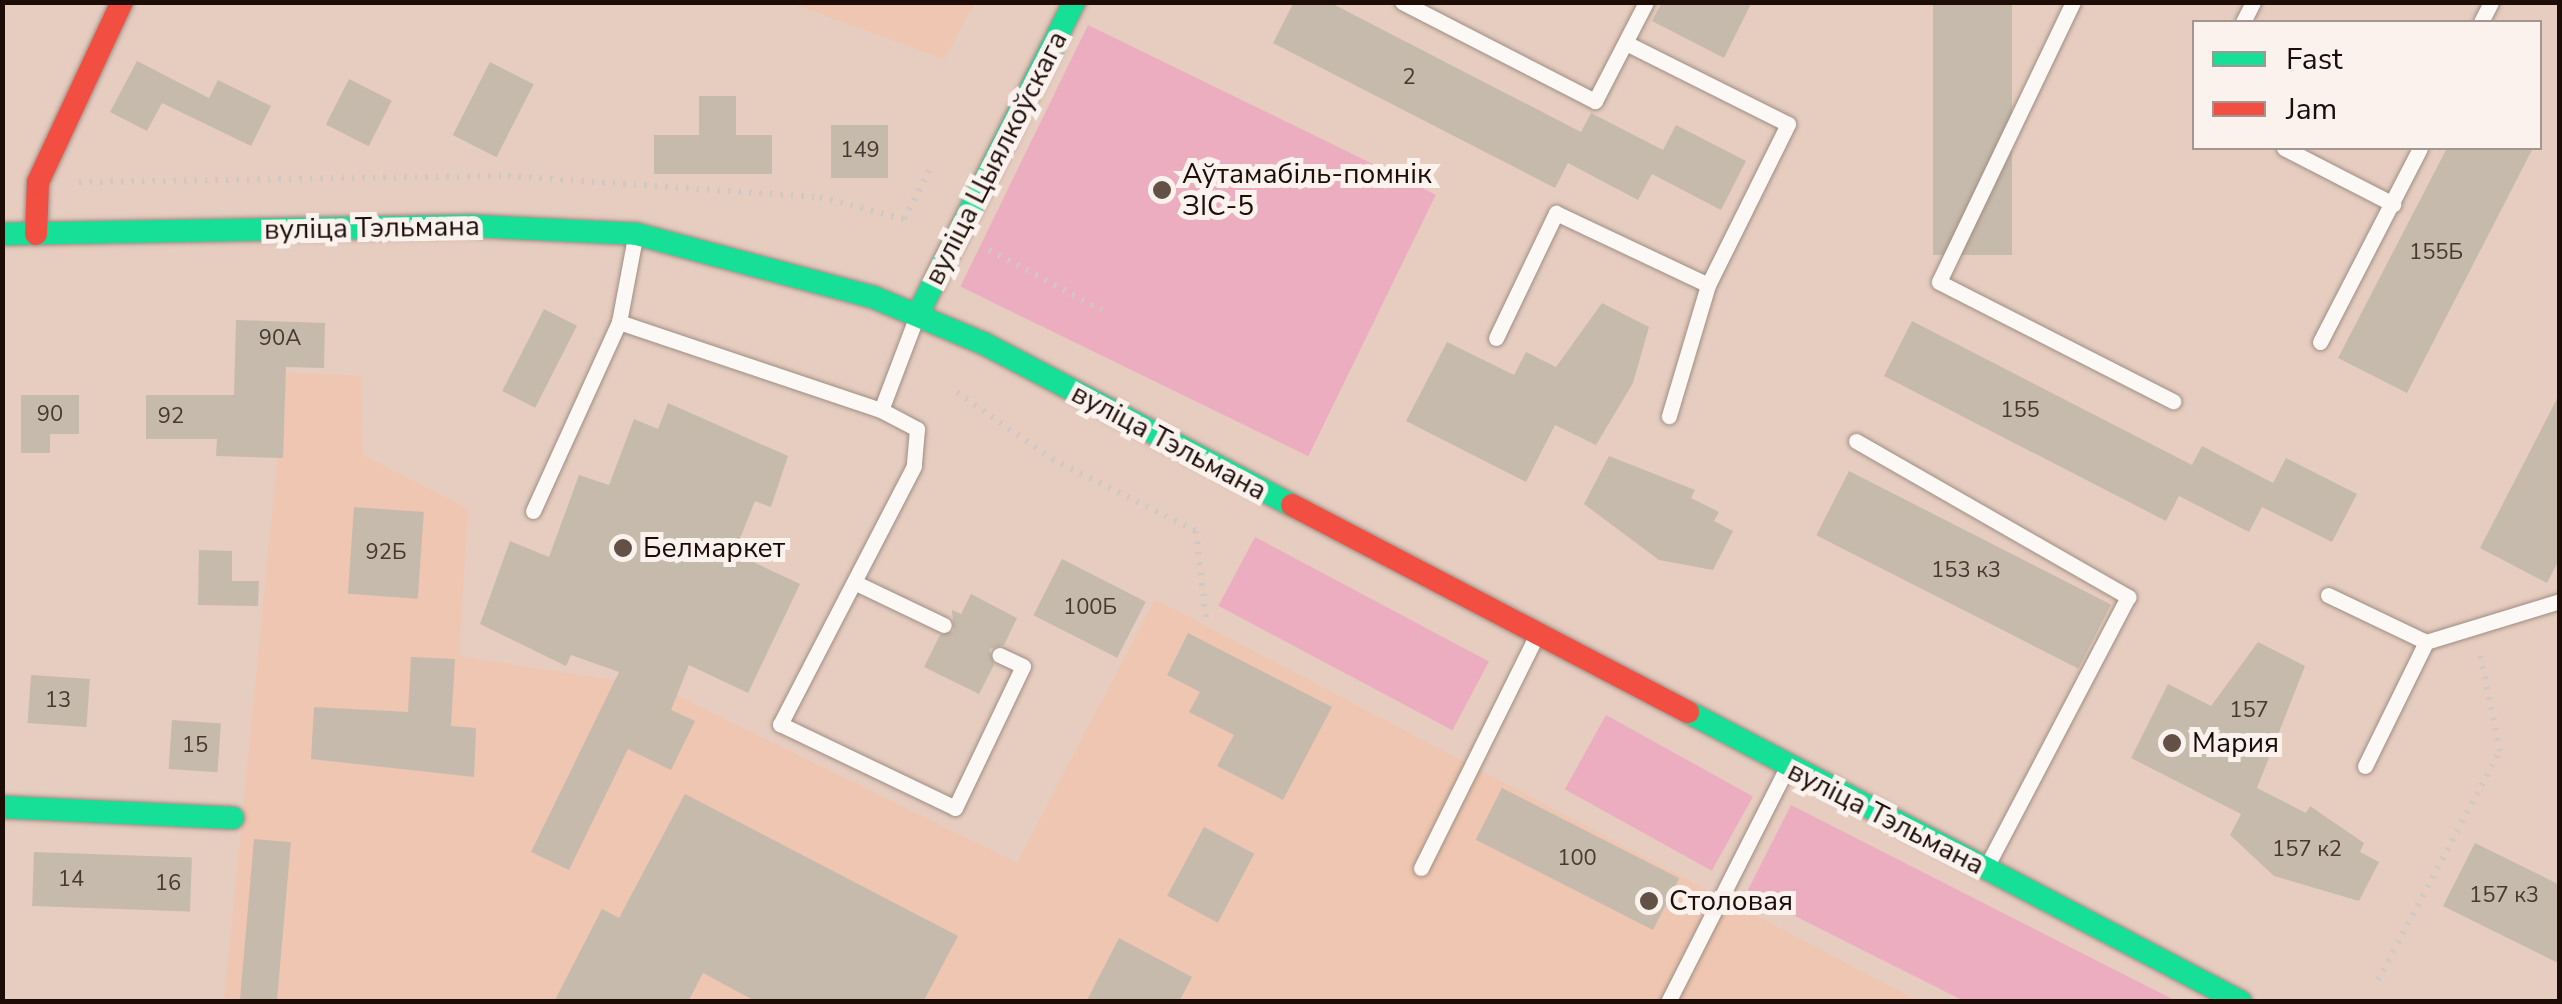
<!DOCTYPE html>
<html>
<head>
<meta charset="utf-8">
<style>
	body { margin:0 }
	#map { position:relative; width:2562px; height:1004px; overflow:hidden; background:#e6cdc0; font-family:"Nunito Sans",sans-serif }
	div>[style] { position:absolute }
	.built>* { inset:0; background:#eec6b1 }
	.green>* { inset:0; background:#ecadc0; transform-origin:0 0 }
	.building>* { inset:0; background:#c6baac; transform-origin:0 0 }
	.path>* { height:6px; margin-top:-3px; transform-origin:0; background:repeating-linear-gradient(90deg,#cfc8c3 0 2.5px,transparent 0 10.5px) }
	.roads { filter:drop-shadow(0 0 2px #a08d82) drop-shadow(0 0 2px #a08d82) }
	.lane>* { height:15px; margin:-7.5px; padding:0 7.5px; transform-origin:7.5px; border-radius:7.5px; background:#fbf8f6 }
	.fast>* { height:22px; margin:-11px; padding:0 11px; transform-origin:11px; border-radius:11px; background:#16e098 }
	.jam>* { height:22px; margin:-11px; padding:0 11px; transform-origin:11px; border-radius:11px; background:#f24e42 }
	.dots>* { width:28px; height:28px; translate:-50% -50%; box-sizing:border-box; border:5px solid #fcf2ed; border-radius:50% }
	span { translate:-50% -50%; white-space:nowrap; text-align:center; line-height:1.15; -webkit-text-stroke:10px #fcf2ed; paint-order:stroke }
	.number-label { font-size:22px; color:#473830 }
	.number-label span { -webkit-text-stroke-width:0 }
	.street-label { font-size:28px; color:#1d0d06 }
	.poi-label { font-size:28px; color:#1d0d06 }
	.left { translate:0 -50%; text-align:left }
	.frame { position:absolute; inset:0; border:5px solid #1d0d06; pointer-events:none }
	.legend { position:absolute; left:2192px; top:20px; width:350px; height:130px; box-sizing:border-box; background:#fcf2ed; border:2px solid #a39691; margin:0; padding:12px 18px; list-style:none; font-size:30px; color:#1d0d06 }
	.legend li { display:flex; align-items:center; gap:20px; height:50px }
	.legend b { width:50px; border:2px solid #a39691 }
</style>
</head>
<body>
<div id="map">
	<div class="built">
		<div style="clip-path:polygon(791px 3px,975px 3px,944px 59px)"></div>
		<div style="clip-path:polygon(286px 373px,361px 376px,363px 455px,468px 509px,459px 656px,662px 688px,1017px 863px,1155px 599px,1918px 1001px,224px 1002px)"></div>
	</div>
	<div class="green">
		<div style="left:1088px;top:25px;width:387px;height:291px;rotate:26deg"></div>
		<div style="left:1255px;top:537px;width:265px;height:78px;rotate:28deg"></div>
		<div style="left:1606px;top:715px;width:168px;height:85px;rotate:29deg"></div>
		<div style="clip-path:polygon(1791px 805px,2176px 1001px,1964px 1001px,1747px 892px)"></div>
	</div>
	<div class="building">
		<div style="clip-path:polygon(1294px 2px,1329px 2px,1581px 132px,1591px 113px,1663px 150px,1676px 125px,1746px 161px,1721px 210px,1652px 174px,1638px 200px,1568px 163px,1555px 188px,1273px 43px)"></div>
		<div style="clip-path:polygon(1662px 2px,1752px 2px,1724px 58px,1652px 21px)"></div>
		<div style="left:1933px;top:2px;width:79px;height:253px"></div>
		<div style="clip-path:polygon(137px 61px,209px 98px,218px 80px,271px 106px,251px 146px,162px 103px,147px 131px,110px 112px)"></div>
		<div style="left:490px;top:62px;width:49px;height:82px;rotate:27deg"></div>
		<div style="left:349px;top:79px;width:48px;height:51px;rotate:27deg"></div>
		<div style="clip-path:polygon(699px 96px,736px 96px,736px 135px,772px 135px,772px 174px,654px 174px,654px 135px,699px 135px)"></div>
		<div style="left:831px;top:125px;width:57px;height:53px"></div>
		<div style="clip-path:polygon(2447px 148px,2533px 148px,2407px 393px,2338px 358px)"></div>
		<div style="clip-path:polygon(1602px 303px,1649px 327px,1633px 383px,1596px 445px,1555px 425px,1526px 482px,1406px 421px,1447px 342px,1514px 375px,1526px 352px,1556px 367px)"></div>
		<div style="left:544px;top:309px;width:37px;height:92px;rotate:27deg"></div>
		<div style="clip-path:polygon(236px 320px,325px 323px,324px 368px,286px 367px,283px 458px,216px 456px,217px 439px,146px 439px,146px 395px,234px 395px)"></div>
		<div style="clip-path:polygon(1912px 321px,2192px 465px,2202px 446px,2273px 483px,2286px 458px,2357px 494px,2332px 542px,2262px 507px,2249px 532px,2179px 496px,2166px 521px,1884px 376px)"></div>
		<div style="clip-path:polygon(2560px 393px,2560px 558px,2547px 583px,2480px 548px)"></div>
		<div style="clip-path:polygon(21px 395px,79px 395px,79px 434px,50px 434px,50px 453px,21px 453px)"></div>
		<div style="clip-path:polygon(668px 403px,788px 456px,771px 507px,755px 501px,734px 553px,800px 584px,748px 693px,689px 665px,671px 710px,695px 721px,671px 770px,628px 749px,569px 870px,531px 852px,619px 672px,571px 655px,566px 666px,480px 624px,510px 541px,549px 557px,579px 475px,609px 485px,634px 419px,658px 429px)"></div>
		<div style="clip-path:polygon(1609px 456px,1695px 490px,1691px 498px,1719px 512px,1714px 521px,1733px 531px,1713px 570px,1659px 560px,1584px 504px)"></div>
		<div style="left:1849px;top:471px;width:294px;height:72px;rotate:27deg"></div>
		<div style="left:354px;top:507px;width:70px;height:87px;rotate:4deg"></div>
		<div style="clip-path:polygon(199px 550px,232px 551px,232px 581px,259px 581px,258px 606px,198px 605px)"></div>
		<div style="left:1062px;top:559px;width:94px;height:63px;rotate:27deg"></div>
		<div style="clip-path:polygon(971px 594px,1017px 618px,1004px 645px,989px 649px,994px 665px,979px 694px,924px 667px,940px 635px,954px 631px,952px 610px,961px 614px)"></div>
		<div style="clip-path:polygon(1188px 633px,1332px 707px,1283px 800px,1217px 766px,1234px 735px,1189px 712px,1200px 692px,1167px 675px)"></div>
		<div style="clip-path:polygon(2258px 642px,2305px 666px,2257px 788px,2306px 813px,2310px 806px,2364px 843px,2360px 852px,2379px 862px,2359px 901px,2274px 876px,2230px 835px,2241px 814px,2131px 758px,2168px 684px,2211px 706px)"></div>
		<div style="clip-path:polygon(411px 657px,455px 659px,451px 726px,476px 728px,474px 777px,311px 759px,314px 707px,408px 712px)"></div>
		<div style="left:31px;top:675px;width:59px;height:48px;rotate:4deg"></div>
		<div style="left:172px;top:720px;width:49px;height:49px;rotate:4deg"></div>
		<div style="left:1502px;top:788px;width:199px;height:58px;rotate:27deg"></div>
		<div style="clip-path:polygon(685px 794px,958px 936px,923px 1002px,757px 1002px,703px 973px,688px 1002px,554px 1002px,602px 909px,619px 918px)"></div>
		<div style="left:1204px;top:827px;width:57px;height:78px;rotate:28deg"></div>
		<div style="left:254px;top:839px;width:37px;height:164px;rotate:5deg"></div>
		<div style="clip-path:polygon(2475px 843px,2560px 885px,2560px 964px,2443px 906px)"></div>
		<div style="left:34px;top:852px;width:158px;height:54px;rotate:2deg"></div>
		<div style="clip-path:polygon(1119px 938px,1192px 977px,1179px 1002px,1086px 1002px)"></div>
	</div>
	<div class="path">
		<div style="left:79px;top:182px;width:429px;rotate:-0.8deg"></div>
		<div style="left:508px;top:176px;width:313px;rotate:3.9deg"></div>
		<div style="left:820px;top:197px;width:87px;rotate:14.7deg"></div>
		<div style="left:904px;top:219px;width:56px;rotate:-62.5deg"></div>
		<div style="left:989px;top:250px;width:128px;rotate:28deg"></div>
		<div style="left:957px;top:392px;width:116px;rotate:35.2deg"></div>
		<div style="left:1052px;top:459px;width:161px;rotate:26.6deg"></div>
		<div style="left:1196px;top:531px;width:89px;rotate:83.5deg"></div>
		<div style="left:2378px;top:980px;width:259px;rotate:-62deg"></div>
		<div style="left:2500px;top:751px;width:103px;rotate:-101.7deg"></div>
	</div>
	<div class="roads">
		<div class="lane">
			<div style="left:1402px;top:2px;width:217px;rotate:27.2deg"></div>
			<div style="left:1595px;top:101px;width:111px;rotate:-62.7deg"></div>
			<div style="left:2073px;top:2px;width:310px;rotate:115.6deg"></div>
			<div style="left:1939px;top:282px;width:263px;rotate:27deg"></div>
			<div style="left:2243px;top:22px;width:22px;rotate:-63deg"></div>
			<div style="left:2481px;top:22px;width:22px;rotate:-63deg"></div>
			<div style="left:1626px;top:43px;width:181px;rotate:26.6deg"></div>
			<div style="left:1788px;top:124px;width:180px;rotate:116.4deg"></div>
			<div style="left:1708px;top:285px;width:137px;rotate:106.6deg"></div>
			<div style="left:2284px;top:148px;width:123px;rotate:27.2deg"></div>
			<div style="left:916px;top:318px;width:98px;rotate:110.8deg"></div>
			<div style="left:881px;top:410px;width:41px;rotate:27.8deg"></div>
			<div style="left:917px;top:429px;width:37px;rotate:95deg"></div>
			<div style="left:914px;top:466px;width:291px;rotate:117.4deg"></div>
			<div style="left:780px;top:724px;width:194px;rotate:25.6deg"></div>
			<div style="left:955px;top:808px;width:157px;rotate:-64.4deg"></div>
			<div style="left:1023px;top:666px;width:26px;rotate:-155deg"></div>
			<div style="left:619px;top:322px;width:86px;rotate:-79.3deg"></div>
			<div style="left:1496px;top:338px;width:139px;rotate:-64.4deg"></div>
			<div style="left:1556px;top:213px;width:168px;rotate:25.3deg"></div>
			<div style="left:2320px;top:342px;width:218px;rotate:-62.7deg"></div>
			<div style="left:1856px;top:441px;width:314px;rotate:29.8deg"></div>
			<div style="left:2128px;top:597px;width:303px;rotate:117.7deg"></div>
			<div style="left:533px;top:511px;width:208px;rotate:-65.5deg"></div>
			<div style="left:619px;top:322px;width:276px;rotate:18.6deg"></div>
			<div style="left:858px;top:584px;width:95px;rotate:25.5deg"></div>
			<div style="left:2328px;top:595px;width:109px;rotate:25.6deg"></div>
			<div style="left:2365px;top:766px;width:138px;rotate:-63.8deg"></div>
			<div style="left:2426px;top:642px;width:140px;rotate:-17deg"></div>
			<div style="left:1421px;top:868px;width:259px;rotate:-63.6deg"></div>
			<div style="left:1668px;top:1002px;width:261px;rotate:-63.1deg"></div>
		</div>
		<div class="fast">
			<div style="left:2px;top:234px;width:473px;rotate:-1deg"></div>
			<div style="left:475px;top:226px;width:161px;rotate:2.8deg"></div>
			<div style="left:636px;top:234px;width:245px;rotate:14.9deg"></div>
			<div style="left:873px;top:297px;width:121px;rotate:22.8deg"></div>
			<div style="left:985px;top:344px;width:347px;rotate:27.7deg"></div>
			<div style="left:918px;top:314px;width:349px;rotate:-63.4deg"></div>
			<div style="left:1688px;top:712px;width:624px;rotate:27.67deg"></div>
			<div style="left:2px;top:807px;width:231px;rotate:2.7deg"></div>
		</div>
		<div class="jam">
			<div style="left:36px;top:234px;width:52px;rotate:-87.8deg"></div>
			<div style="left:38px;top:182px;width:199px;rotate:-65deg"></div>
			<div style="left:1292px;top:505px;width:447px;rotate:27.6deg"></div>
		</div>
	</div>
	<div class="dots">
		<div style="left:1162px;top:190px;background:#635047"></div>
		<div style="left:623px;top:548px;background:#635047"></div>
		<div style="left:2172px;top:743px;background:#635047"></div>
		<div style="left:1649px;top:901px;background:#635047"></div>
	</div>
	<div class="number-label">
		<span style="left:1409px;top:78px">2</span>
		<span style="left:860px;top:151px">149</span>
		<span style="left:2436px;top:253px">155Б</span>
		<span style="left:280px;top:339px">90А</span>
		<span style="left:2020px;top:411px">155</span>
		<span style="left:50px;top:415px">90</span>
		<span style="left:171px;top:417px">92</span>
		<span style="left:386px;top:553px">92Б</span>
		<span style="left:1966px;top:571px">153 к3</span>
		<span style="left:1090px;top:608px">100Б</span>
		<span style="left:58px;top:701px">13</span>
		<span style="left:2249px;top:711px">157</span>
		<span style="left:195px;top:746px">15</span>
		<span style="left:2307px;top:850px">157 к2</span>
		<span style="left:1577px;top:859px">100</span>
		<span style="left:71px;top:880px">14</span>
		<span style="left:168px;top:884px">16</span>
		<span style="left:2504px;top:896px">157 к3</span>
	</div>
	<div class="street-label">
		<span style="left:996px;top:158px;rotate:-63deg">вуліца Цыялкоўскага</span>
		<span style="left:372px;top:228px;rotate:-1deg">вуліца Тэльмана</span>
		<span style="left:1169px;top:442px;rotate:28deg">вуліца Тэльмана</span>
		<span style="left:1886px;top:818px;rotate:27deg">вуліца Тэльмана</span>
	</div>
	<div class="poi-label">
		<span class="left" style="left:1182px;top:190px">Аўтамабіль-помнік<br>ЗІС-5</span>
		<span class="left" style="left:643px;top:548px">Белмаркет</span>
		<span class="left" style="left:2192px;top:743px">Мария</span>
		<span class="left" style="left:1669px;top:901px">Столовая</span>
	</div>
	<div class="frame"></div>
	<ul class="legend">
	<li><b style="height:12px;background:#16e098"></b>Fast</li>
	<li><b style="height:12px;background:#f24e42"></b>Jam</li>
	</ul>
</div>
</body>
</html>
